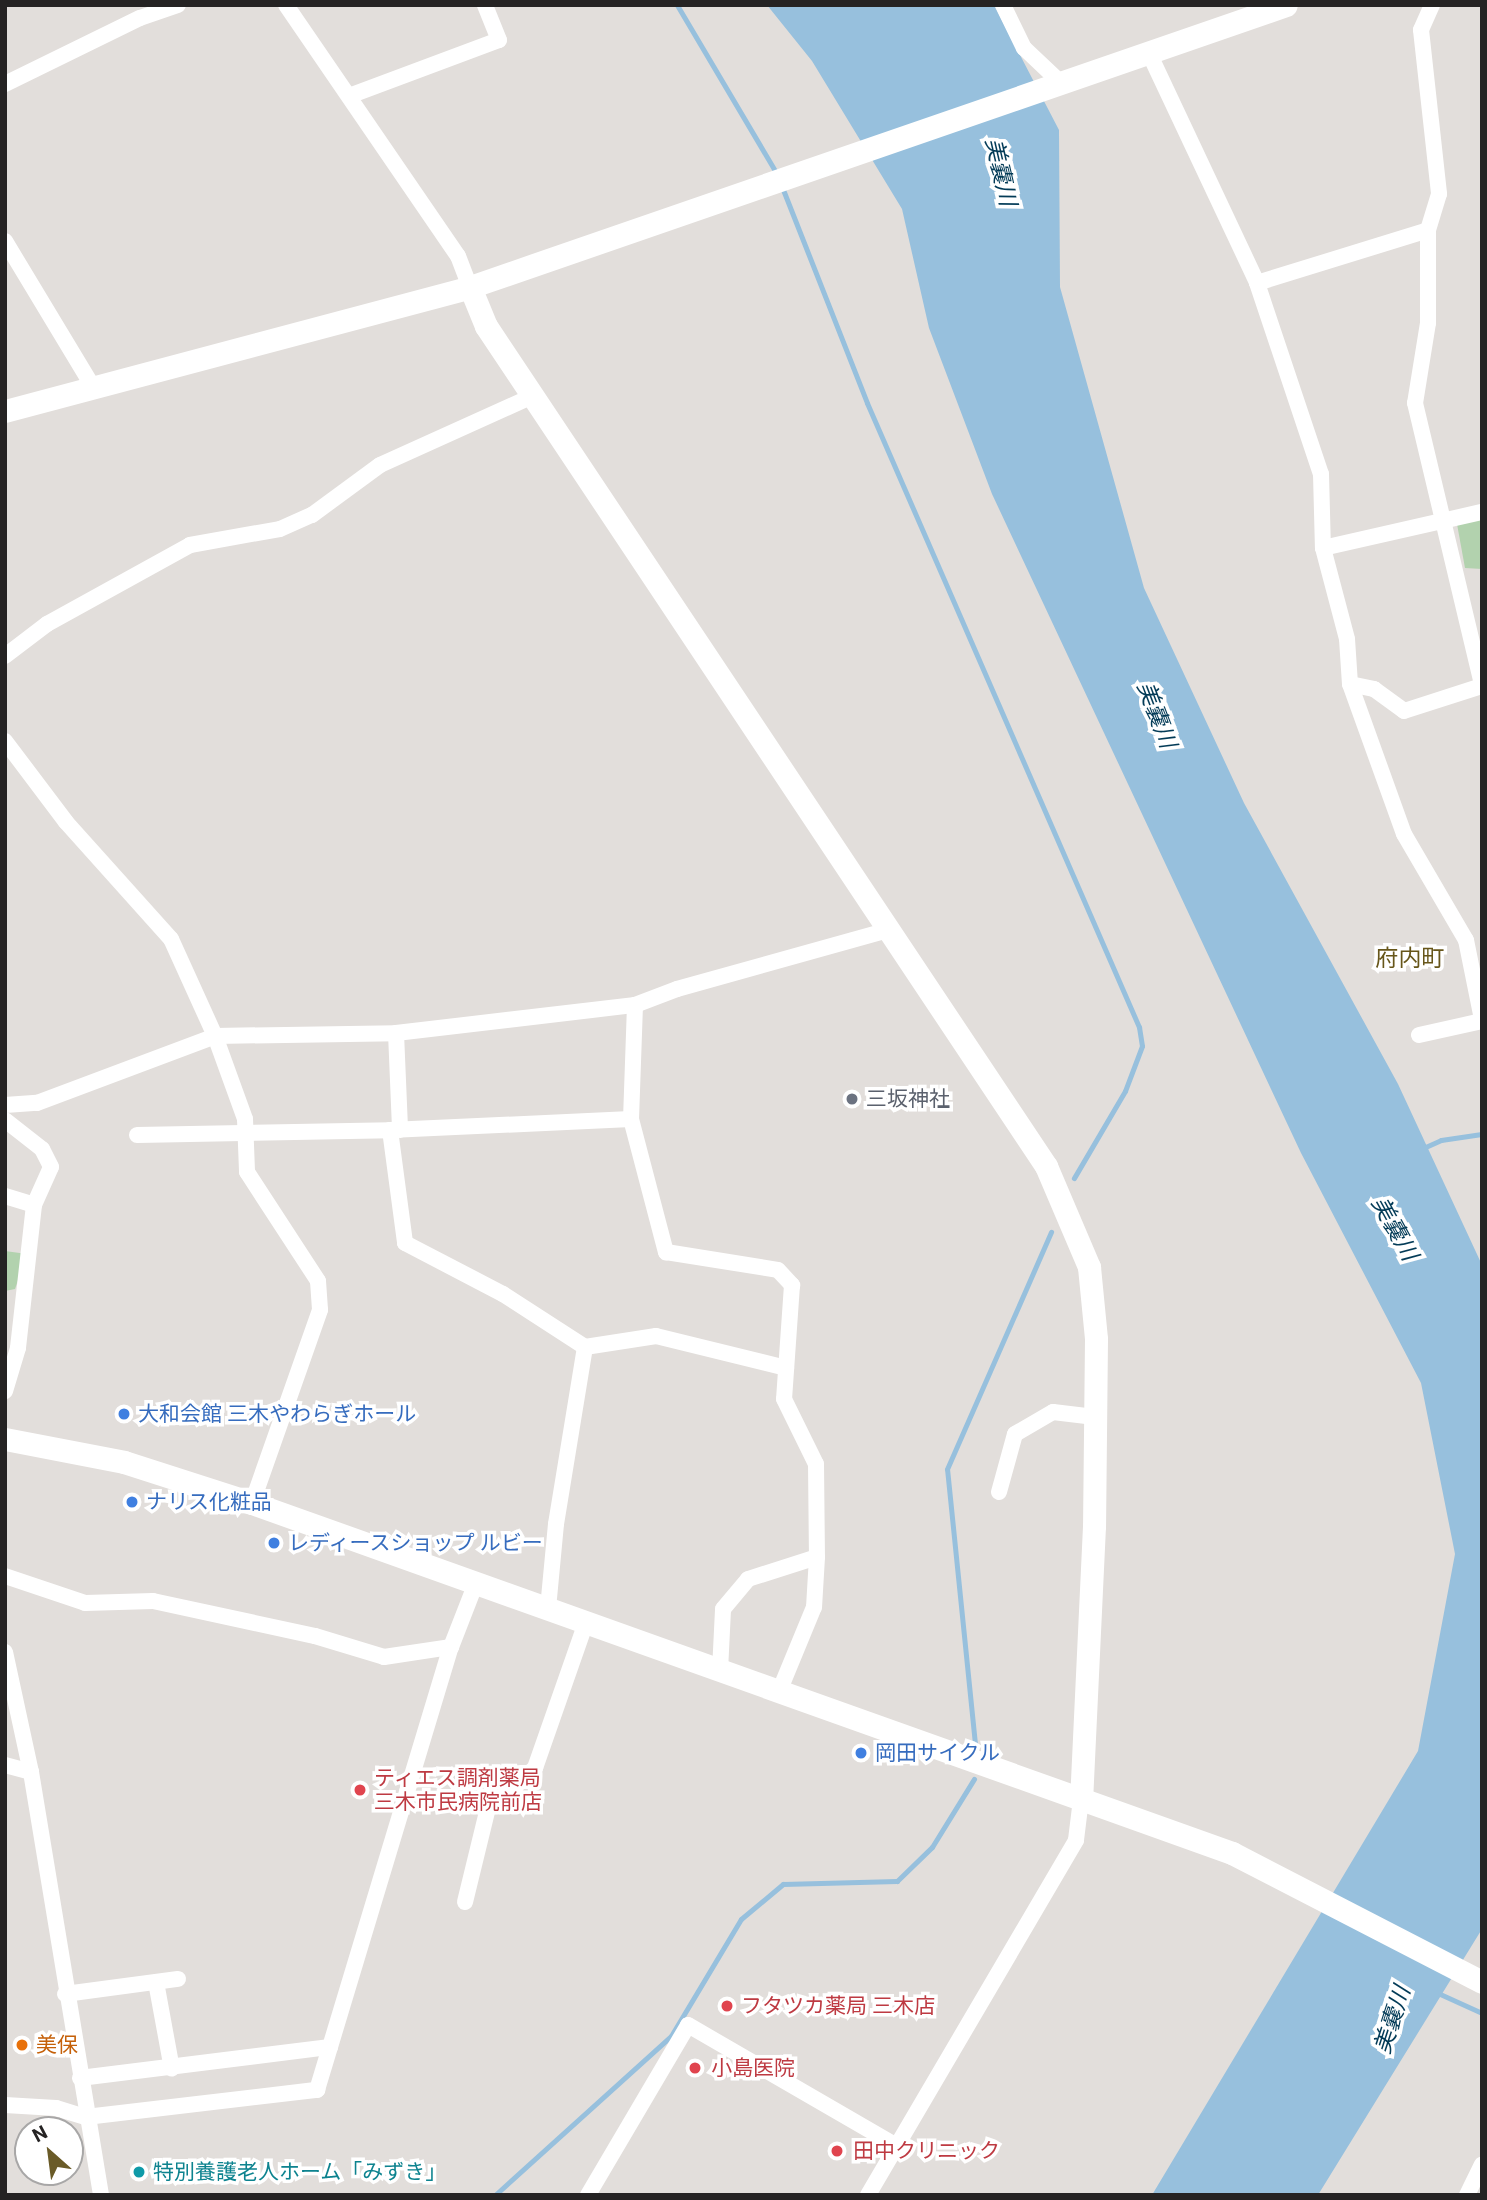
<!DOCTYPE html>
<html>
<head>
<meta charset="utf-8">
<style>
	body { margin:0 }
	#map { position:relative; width:1487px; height:2200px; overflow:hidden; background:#e2dedb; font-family:Roboto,"Noto Sans JP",sans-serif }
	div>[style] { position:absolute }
	.green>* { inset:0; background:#b2d2ae }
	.water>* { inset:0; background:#97c0dd }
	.stream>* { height:5px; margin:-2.5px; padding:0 2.5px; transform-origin:2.5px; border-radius:2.5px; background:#97c0dd }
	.street>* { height:16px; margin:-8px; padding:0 8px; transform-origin:8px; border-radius:8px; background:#fff }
	.secondary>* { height:23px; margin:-11.5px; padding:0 11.5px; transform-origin:11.5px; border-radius:11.5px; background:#fff }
	.dots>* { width:19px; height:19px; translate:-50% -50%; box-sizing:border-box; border:4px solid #fff; border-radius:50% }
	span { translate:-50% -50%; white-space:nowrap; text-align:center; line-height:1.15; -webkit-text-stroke:7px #fff; paint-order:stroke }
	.worship-label { font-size:21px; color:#5b616d }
	.left { translate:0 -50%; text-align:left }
	.shop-label { font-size:21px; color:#366cbe }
	.health-label { font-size:21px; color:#be3a42 }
	.food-label { font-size:21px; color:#c56008 }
	.culture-label { font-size:21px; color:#0d838f }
	.water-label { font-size:23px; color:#033b57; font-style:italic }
	.neighbourhood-label { font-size:23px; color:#67561a }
	.frame { position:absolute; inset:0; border:7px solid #252323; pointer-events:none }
	.north { position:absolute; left:14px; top:2116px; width:70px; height:70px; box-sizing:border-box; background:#fff; border:2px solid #a8a7a7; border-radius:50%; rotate:332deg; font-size:19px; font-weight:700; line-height:28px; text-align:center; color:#252323 }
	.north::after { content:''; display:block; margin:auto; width:24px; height:32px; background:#6a5b28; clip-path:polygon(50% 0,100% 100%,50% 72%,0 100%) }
</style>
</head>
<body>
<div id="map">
	<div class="green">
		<div style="clip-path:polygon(1482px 519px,1482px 569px,1465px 568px,1457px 524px)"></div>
		<div style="clip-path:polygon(5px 1251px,27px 1254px,15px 1289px,5px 1291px)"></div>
	</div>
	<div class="water">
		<div style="clip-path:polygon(767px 5px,994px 5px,1059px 130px,1060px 287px,1144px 588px,1244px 803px,1398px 1084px,1482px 1265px,1482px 1929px,1318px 2195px,1152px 2195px,1418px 1751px,1455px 1554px,1421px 1383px,1301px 1153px,992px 494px,929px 328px,902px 209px,812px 61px)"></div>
	</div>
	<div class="stream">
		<div style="left:677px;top:5px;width:196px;rotate:59.4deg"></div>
		<div style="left:782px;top:187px;width:232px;rotate:68.5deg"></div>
		<div style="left:867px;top:403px;width:681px;rotate:66.45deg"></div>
		<div style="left:1139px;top:1027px;width:19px;rotate:81deg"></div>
		<div style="left:1142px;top:1046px;width:48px;rotate:110.7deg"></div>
		<div style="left:1125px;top:1091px;width:101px;rotate:120.4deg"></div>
		<div style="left:1421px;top:1149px;width:22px;rotate:-24deg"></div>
		<div style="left:1441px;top:1140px;width:41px;rotate:-8.3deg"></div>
		<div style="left:975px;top:1744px;width:276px;rotate:-95.8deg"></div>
		<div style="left:947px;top:1469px;width:259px;rotate:-66.3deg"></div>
		<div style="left:1440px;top:1994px;width:46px;rotate:24.3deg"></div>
		<div style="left:495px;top:2195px;width:237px;rotate:-42.1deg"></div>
		<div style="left:671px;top:2036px;width:136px;rotate:-59.1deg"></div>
		<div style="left:741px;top:1919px;width:55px;rotate:-39.8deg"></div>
		<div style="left:783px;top:1884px;width:114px;rotate:-1.5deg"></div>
		<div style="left:897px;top:1881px;width:49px;rotate:-44.2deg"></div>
		<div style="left:932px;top:1847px;width:80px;rotate:-58.3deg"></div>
	</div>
	<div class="street">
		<div style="left:286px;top:5px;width:304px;rotate:55.6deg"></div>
		<div style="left:458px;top:256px;width:33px;rotate:69deg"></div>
		<div style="left:1003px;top:5px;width:48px;rotate:64deg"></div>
		<div style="left:1024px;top:48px;width:50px;rotate:43.4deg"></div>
		<div style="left:1432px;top:5px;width:27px;rotate:114deg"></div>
		<div style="left:1421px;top:30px;width:165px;rotate:83.7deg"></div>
		<div style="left:1439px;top:194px;width:38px;rotate:107deg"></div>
		<div style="left:1428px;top:230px;width:93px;rotate:90deg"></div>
		<div style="left:1428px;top:323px;width:81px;rotate:99.2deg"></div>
		<div style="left:1415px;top:403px;width:289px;rotate:76.6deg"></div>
		<div style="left:1149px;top:53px;width:254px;rotate:64.8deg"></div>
		<div style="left:1257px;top:283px;width:201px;rotate:71.5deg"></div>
		<div style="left:1321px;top:474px;width:74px;rotate:88.5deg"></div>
		<div style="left:1323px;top:548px;width:94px;rotate:75.2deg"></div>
		<div style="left:1347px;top:639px;width:45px;rotate:86.2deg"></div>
		<div style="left:1350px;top:684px;width:159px;rotate:70.2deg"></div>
		<div style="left:1404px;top:834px;width:123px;rotate:59.7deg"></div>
		<div style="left:1466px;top:940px;width:81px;rotate:78.6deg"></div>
		<div style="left:5px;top:84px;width:150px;rotate:-26.1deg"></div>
		<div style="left:140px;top:18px;width:40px;rotate:-18.9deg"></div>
		<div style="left:349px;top:96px;width:160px;rotate:-20.5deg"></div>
		<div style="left:499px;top:40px;width:38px;rotate:-112deg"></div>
		<div style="left:5px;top:241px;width:170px;rotate:58.9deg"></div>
		<div style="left:1257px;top:283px;width:179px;rotate:-17.2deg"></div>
		<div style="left:1323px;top:548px;width:163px;rotate:-12.8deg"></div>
		<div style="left:5px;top:656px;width:53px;rotate:-37.3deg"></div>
		<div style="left:47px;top:624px;width:163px;rotate:-28.9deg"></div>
		<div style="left:190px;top:545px;width:91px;rotate:-10.1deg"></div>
		<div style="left:280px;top:529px;width:35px;rotate:-24deg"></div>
		<div style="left:312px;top:515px;width:84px;rotate:-36.3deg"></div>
		<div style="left:380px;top:465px;width:170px;rotate:-24.3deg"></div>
		<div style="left:1350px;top:684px;width:25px;rotate:12deg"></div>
		<div style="left:1374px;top:689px;width:37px;rotate:36deg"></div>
		<div style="left:1404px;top:711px;width:82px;rotate:-17.8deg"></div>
		<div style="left:5px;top:741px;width:101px;rotate:53deg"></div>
		<div style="left:66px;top:822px;width:157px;rotate:48.1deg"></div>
		<div style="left:171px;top:939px;width:107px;rotate:65.6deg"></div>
		<div style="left:215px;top:1036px;width:88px;rotate:70.1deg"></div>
		<div style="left:245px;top:1119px;width:53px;rotate:87.8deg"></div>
		<div style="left:247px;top:1172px;width:130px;rotate:56.9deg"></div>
		<div style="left:318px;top:1281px;width:29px;rotate:86deg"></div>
		<div style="left:320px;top:1310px;width:205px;rotate:109.4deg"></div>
		<div style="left:635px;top:1005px;width:114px;rotate:92deg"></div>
		<div style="left:631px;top:1119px;width:138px;rotate:75.3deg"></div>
		<div style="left:666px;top:1252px;width:113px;rotate:9.1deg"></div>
		<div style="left:778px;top:1270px;width:21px;rotate:47deg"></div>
		<div style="left:792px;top:1285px;width:114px;rotate:94deg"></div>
		<div style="left:784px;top:1399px;width:72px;rotate:63.8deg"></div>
		<div style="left:816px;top:1464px;width:93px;rotate:89.4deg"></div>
		<div style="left:817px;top:1557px;width:50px;rotate:93.4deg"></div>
		<div style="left:814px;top:1607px;width:92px;rotate:112.4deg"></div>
		<div style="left:396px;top:1033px;width:97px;rotate:87.6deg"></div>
		<div style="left:1419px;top:1035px;width:65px;rotate:-12.5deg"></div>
		<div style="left:5px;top:1105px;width:32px;rotate:-4deg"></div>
		<div style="left:37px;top:1103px;width:190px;rotate:-20.6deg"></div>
		<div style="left:215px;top:1036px;width:181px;rotate:-0.9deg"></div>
		<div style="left:396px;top:1033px;width:241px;rotate:-6.7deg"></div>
		<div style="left:635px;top:1005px;width:45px;rotate:-20.9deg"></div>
		<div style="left:677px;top:989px;width:219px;rotate:-15.6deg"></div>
		<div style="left:5px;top:1120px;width:47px;rotate:38.1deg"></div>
		<div style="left:42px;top:1149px;width:20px;rotate:63deg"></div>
		<div style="left:51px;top:1167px;width:42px;rotate:114.1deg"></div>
		<div style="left:34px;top:1205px;width:144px;rotate:96.4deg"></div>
		<div style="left:18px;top:1348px;width:45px;rotate:106.8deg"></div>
		<div style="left:390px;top:1130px;width:114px;rotate:82.4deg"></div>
		<div style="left:405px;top:1243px;width:110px;rotate:27.5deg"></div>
		<div style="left:503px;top:1294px;width:98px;rotate:32.9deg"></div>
		<div style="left:585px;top:1347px;width:179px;rotate:99.3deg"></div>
		<div style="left:556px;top:1524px;width:85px;rotate:95.4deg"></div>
		<div style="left:137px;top:1135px;width:253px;rotate:-1.1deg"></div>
		<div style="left:390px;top:1130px;width:241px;rotate:-2.6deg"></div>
		<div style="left:5px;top:1196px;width:30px;rotate:17deg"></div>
		<div style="left:585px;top:1347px;width:72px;rotate:-8.8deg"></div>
		<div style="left:656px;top:1336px;width:134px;rotate:13.8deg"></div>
		<div style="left:999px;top:1492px;width:60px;rotate:-74.6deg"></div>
		<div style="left:1015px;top:1434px;width:44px;rotate:-30.1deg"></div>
		<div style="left:1053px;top:1412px;width:42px;rotate:6.8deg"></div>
		<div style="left:5px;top:1576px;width:84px;rotate:18.6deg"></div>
		<div style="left:85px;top:1603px;width:68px;rotate:-1.7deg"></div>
		<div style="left:153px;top:1601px;width:166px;rotate:12.2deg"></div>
		<div style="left:315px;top:1636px;width:72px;rotate:16.9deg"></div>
		<div style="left:384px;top:1657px;width:68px;rotate:-8.5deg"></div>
		<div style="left:5px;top:1652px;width:123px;rotate:77.8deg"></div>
		<div style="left:31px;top:1772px;width:429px;rotate:80.6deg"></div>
		<div style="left:720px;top:1671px;width:62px;rotate:-87.2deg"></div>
		<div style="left:723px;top:1609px;width:39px;rotate:-50deg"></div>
		<div style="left:748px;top:1579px;width:72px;rotate:-17.7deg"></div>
		<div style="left:5px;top:1765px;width:27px;rotate:15deg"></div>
		<div style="left:465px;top:1902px;width:97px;rotate:-76.3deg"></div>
		<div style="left:488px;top:1808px;width:62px;rotate:-40.4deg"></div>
		<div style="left:535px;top:1768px;width:155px;rotate:-70.7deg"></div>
		<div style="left:156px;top:1982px;width:88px;rotate:79.6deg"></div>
		<div style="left:65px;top:1994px;width:114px;rotate:-7.6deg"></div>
		<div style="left:80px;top:2078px;width:252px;rotate:-7.1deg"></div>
		<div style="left:5px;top:2105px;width:51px;rotate:3.4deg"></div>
		<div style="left:56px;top:2108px;width:31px;rotate:17deg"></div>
		<div style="left:86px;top:2117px;width:233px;rotate:-6.7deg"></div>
		<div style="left:317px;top:2090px;width:463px;rotate:-73.2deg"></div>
		<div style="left:451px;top:1647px;width:69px;rotate:-68.7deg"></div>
		<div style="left:588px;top:2195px;width:197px;rotate:-59.5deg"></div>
		<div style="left:688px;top:2025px;width:241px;rotate:30.1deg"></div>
		<div style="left:868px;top:2195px;width:411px;rotate:-59.6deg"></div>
		<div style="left:1076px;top:1840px;width:39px;rotate:-83deg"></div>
		<div style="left:1467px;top:2195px;width:34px;rotate:-64deg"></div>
	</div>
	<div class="secondary">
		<div style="left:470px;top:287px;width:42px;rotate:67.7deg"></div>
		<div style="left:486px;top:326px;width:1010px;rotate:56.31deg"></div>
		<div style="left:1046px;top:1166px;width:110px;rotate:66.9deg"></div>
		<div style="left:1089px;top:1267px;width:72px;rotate:84.4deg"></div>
		<div style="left:1096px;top:1339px;width:187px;rotate:90.6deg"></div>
		<div style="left:1094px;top:1526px;width:275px;rotate:92.7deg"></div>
		<div style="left:5px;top:411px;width:481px;rotate:-14.9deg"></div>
		<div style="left:470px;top:287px;width:863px;rotate:-19.06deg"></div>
		<div style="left:5px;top:1439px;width:121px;rotate:10.9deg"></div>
		<div style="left:124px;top:1462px;width:134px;rotate:17.8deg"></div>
		<div style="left:252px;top:1503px;width:1041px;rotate:19.65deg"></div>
		<div style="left:1232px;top:1853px;width:281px;rotate:27.3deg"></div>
	</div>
	<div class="dots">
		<div style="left:852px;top:1099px;background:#6b7280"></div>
		<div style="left:124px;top:1414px;background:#3f7fe0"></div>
		<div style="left:132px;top:1502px;background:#3f7fe0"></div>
		<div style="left:274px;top:1543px;background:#3f7fe0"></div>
		<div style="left:861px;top:1753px;background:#3f7fe0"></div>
		<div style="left:360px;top:1790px;background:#e0444e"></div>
		<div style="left:727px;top:2006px;background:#e0444e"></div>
		<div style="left:22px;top:2045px;background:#e8710a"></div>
		<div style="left:695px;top:2068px;background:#e0444e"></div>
		<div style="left:837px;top:2151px;background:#e0444e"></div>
		<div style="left:139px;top:2172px;background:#0f9aa8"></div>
	</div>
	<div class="worship-label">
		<span class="left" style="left:866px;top:1099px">三坂神社</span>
	</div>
	<div class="shop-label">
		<span class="left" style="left:138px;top:1414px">大和会館 三木やわらぎホール</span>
		<span class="left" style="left:146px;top:1502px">ナリス化粧品</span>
		<span class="left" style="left:288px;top:1543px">レディースショップ ルビー</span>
		<span class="left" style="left:875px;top:1753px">岡田サイクル</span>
	</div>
	<div class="health-label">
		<span class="left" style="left:374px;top:1790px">ティエス調剤薬局<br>三木市民病院前店</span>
		<span class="left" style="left:741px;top:2006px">フタツカ薬局 三木店</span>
		<span class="left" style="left:711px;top:2068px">小島医院</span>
		<span class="left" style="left:853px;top:2151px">田中クリニック</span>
	</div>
	<div class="food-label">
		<span class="left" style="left:36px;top:2045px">美保</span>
	</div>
	<div class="culture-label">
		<span class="left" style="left:153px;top:2172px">特別養護老人ホーム「みずき」</span>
	</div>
	<div class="water-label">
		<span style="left:1000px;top:172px;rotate:77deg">美嚢川</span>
		<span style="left:1156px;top:715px;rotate:69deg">美嚢川</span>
		<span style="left:1394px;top:1229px;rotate:61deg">美嚢川</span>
		<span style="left:1393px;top:2020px;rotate:-72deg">美嚢川</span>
	</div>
	<div class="neighbourhood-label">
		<span style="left:1410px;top:959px">府内町</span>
	</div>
	<div class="frame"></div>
	<div class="north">N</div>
</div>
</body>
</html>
